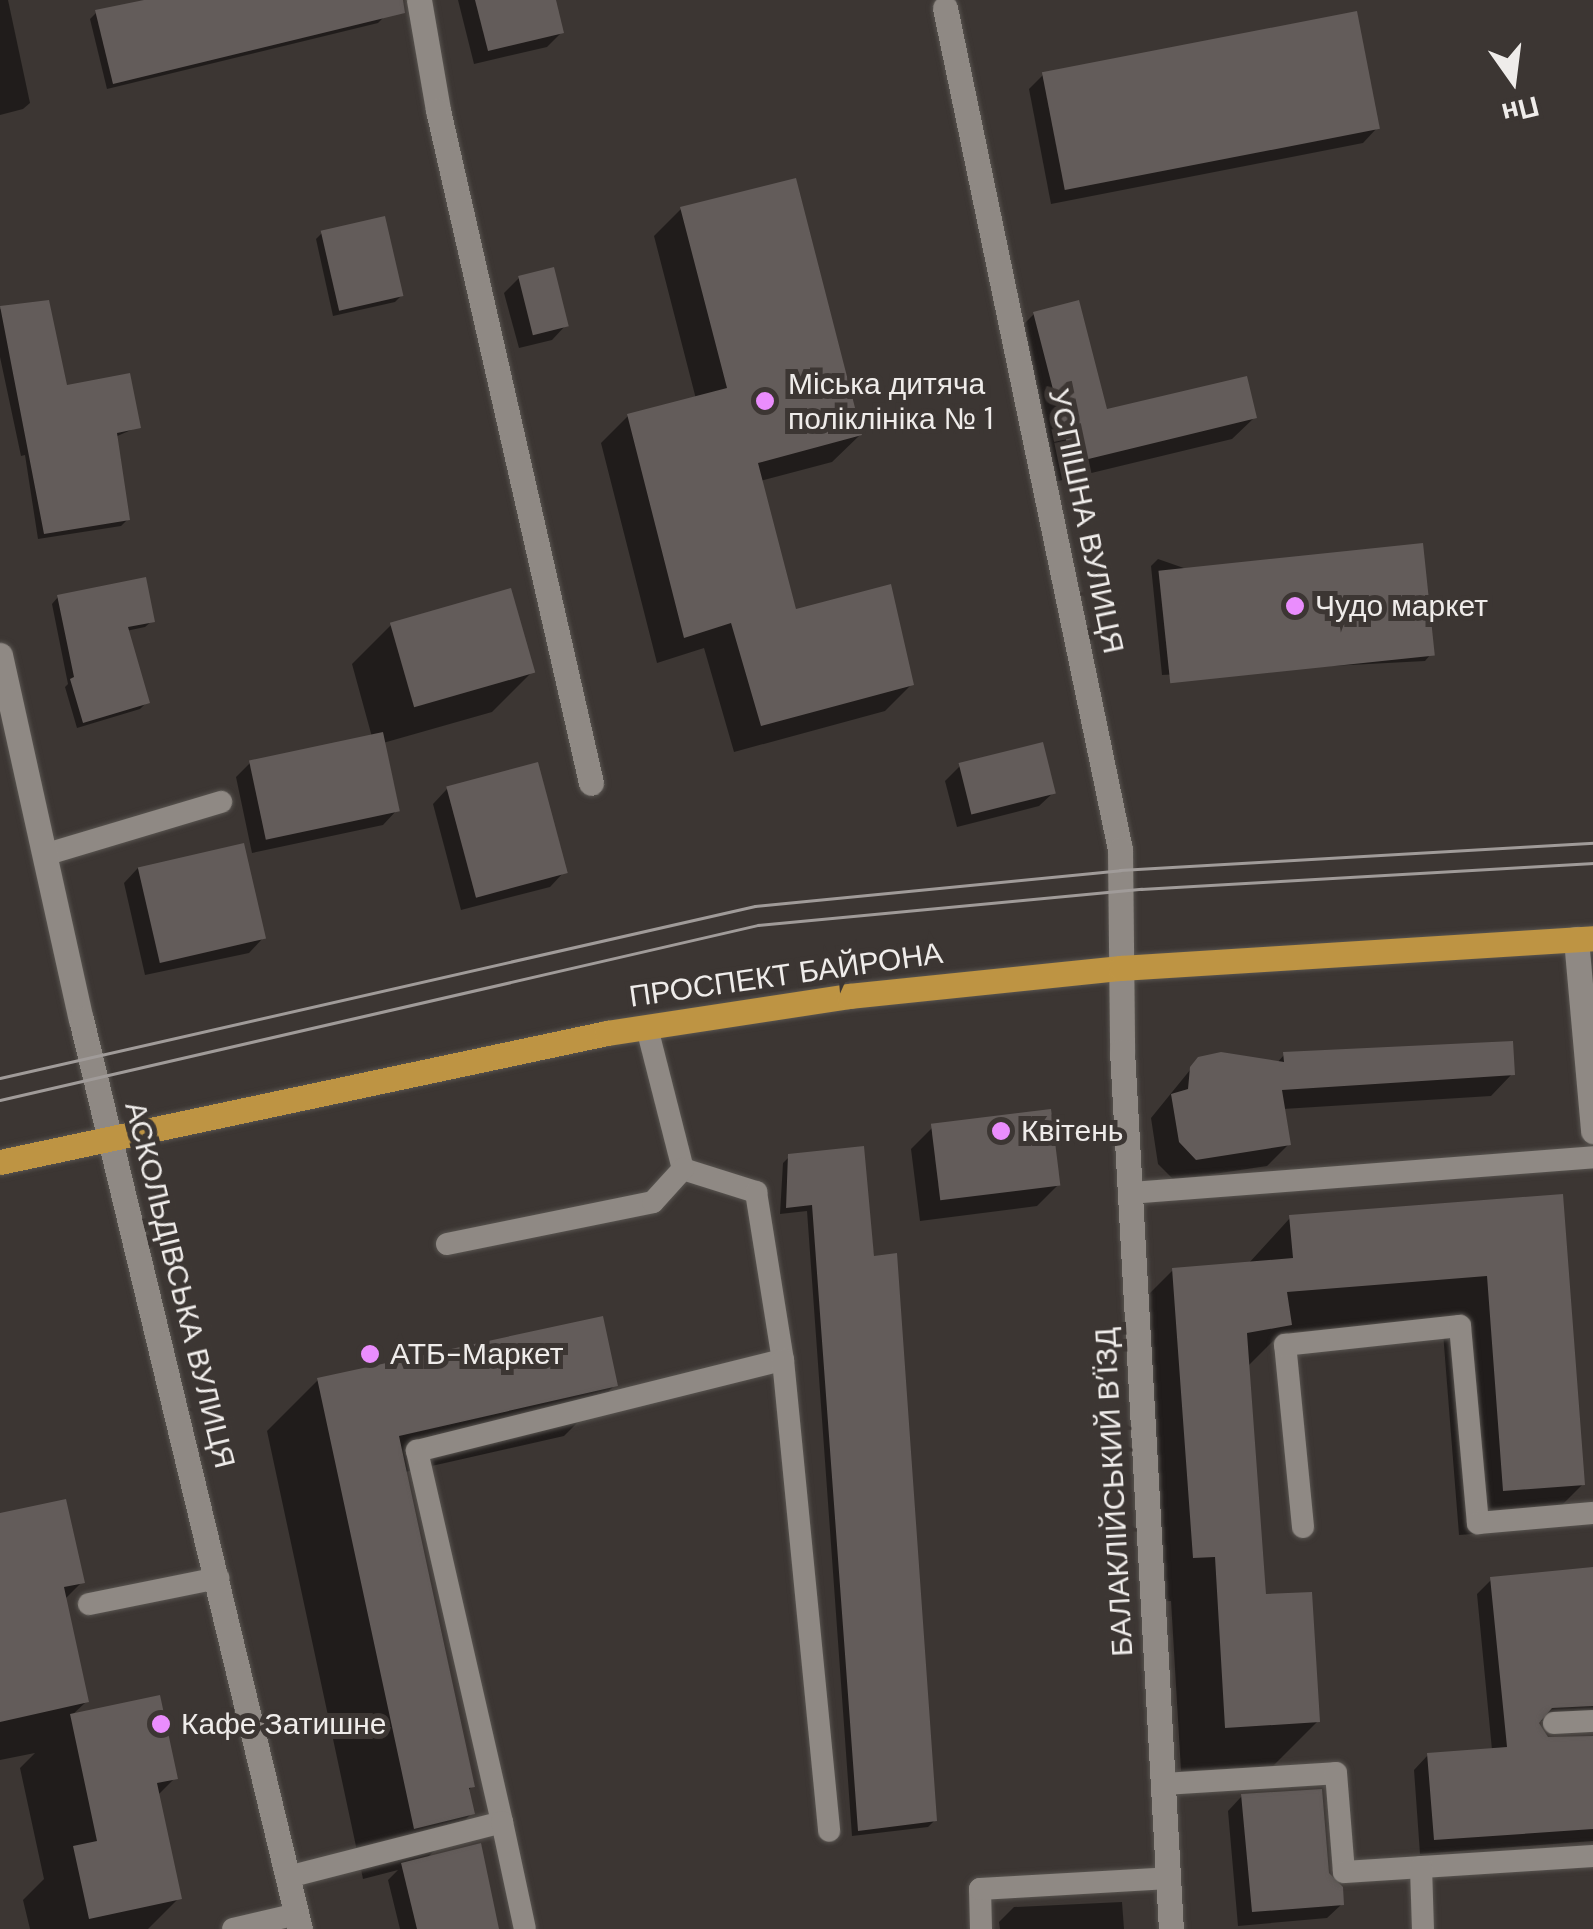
<!DOCTYPE html>
<html>
<head>
<meta charset="utf-8">
<style>
	body { margin:0 }
	#map { position:relative; width:1593px; height:1929px; overflow:hidden; background:#3c3633; font-family:"DM Sans",sans-serif }
	div>[style] { position:absolute }
	.shadow>* { inset:0; background:#0007 }
	.building>* { inset:0; background:#635c5a; transform-origin:0 0 }
	.roads { filter:drop-shadow(0 0 2px #585450) drop-shadow(0 0 2px #585450) }
	.lane>* { height:22px; margin:-11px; padding:0 11px; transform-origin:11px; border-radius:11px; background:#8f8984 }
	.street>* { height:25px; margin:-12.5px; padding:0 12.5px; transform-origin:12.5px; border-radius:12.5px; background:#8f8984 }
	.primary>* { height:25px; margin:-12.5px; padding:0 12.5px; transform-origin:12.5px; border-radius:12.5px; background:#be9443 }
	.tram>* { height:2.5px; margin:-1.25px; padding:0 1.25px; transform-origin:1.25px; border-radius:1.25px; background:#a09b99 }
	.dots>* { width:28px; height:28px; translate:-50% -50%; box-sizing:border-box; border:5px solid #3c3633; border-radius:50% }
	span { translate:-50% -50%; white-space:nowrap; text-align:center; line-height:1.15; -webkit-text-stroke:10px #3c3633; paint-order:stroke }
	.poi-label { font-size:30px; color:#efecea }
	.left { translate:0 -50%; text-align:left }
	.street-label { font-size:30px; color:#efecea }
	.north { position:absolute; left:1463px; top:30px; width:100px; height:100px; -webkit-text-stroke:8px #3c3633; paint-order:stroke; rotate:166deg; font-size:28px; font-weight:700; line-height:40px; text-align:center; color:#efecea }
	.north::after { content:''; display:block; margin:auto; width:35px; height:45px; background:#efecea; clip-path:polygon(50% 0,100% 100%,50% 72%,0 100%) }
</style>
</head>
<body>
<div id="map">
	<div class="shadow">
		<div style="clip-path:polygon(0 0,8px 0,30px 103px,23px 109px,0 115px)"></div>
		<div style="clip-path:polygon(160px 0,380px 0,384px 17px,378px 23px,107px 89px,90px 19px,96px 13px)"></div>
		<div style="clip-path:polygon(458px 0,553px 0,562px 32px,547px 47px,474px 64px)"></div>
		<div style="clip-path:polygon(1043px 75px,1377px 128px,1363px 143px,1051px 204px,1029px 89px)"></div>
		<div style="clip-path:polygon(681px 209px,860px 435px,832px 462px,760px 481px,794px 613px,912px 684px,885px 711px,734px 752px,704px 648px,657px 663px,601px 443px,628px 416px,696px 399px,654px 236px)"></div>
		<div style="clip-path:polygon(322px 233px,402px 295px,395px 302px,333px 316px,316px 239px)"></div>
		<div style="clip-path:polygon(519px 278px,566px 325px,552px 340px,519px 348px,504px 293px)"></div>
		<div style="clip-path:polygon(47px 302px,65px 388px,138px 427px,115px 437px,128px 519px,121px 526px,38px 539px,25px 455px,21px 456px,0 357px,0 309px)"></div>
		<div style="clip-path:polygon(1034px 314px,1106px 412px,1254px 418px,1232px 439px,1050px 483px,1012px 336px)"></div>
		<div style="clip-path:polygon(1158px 559px,1431px 654px,1425px 661px,1162px 675px,1151px 566px)"></div>
		<div style="clip-path:polygon(58px 597px,152px 621px,145px 627px,126px 631px,147px 702px,140px 709px,77px 728px,65px 687px,68px 684px,52px 604px)"></div>
		<div style="clip-path:polygon(392px 624px,532px 672px,492px 712px,383px 743px,397px 810px,383px 825px,252px 853px,236px 777px,250px 763px,372px 737px,352px 664px)"></div>
		<div style="clip-path:polygon(960px 766px,1054px 792px,1039px 806px,957px 827px,945px 781px)"></div>
		<div style="clip-path:polygon(447px 789px,564px 872px,550px 887px,461px 910px,433px 804px)"></div>
		<div style="clip-path:polygon(138px 868px,263px 938px,249px 953px,145px 975px,124px 883px)"></div>
		<div style="clip-path:polygon(1284px 1055px,1512px 1074px,1491px 1096px,1283px 1109px,1289px 1144px,1267px 1166px,1174px 1180px,1158px 1164px,1151px 1118px,1199px 1059px,1276px 1064px)"></div>
		<div style="clip-path:polygon(933px 1127px,1059px 1184px,1037px 1206px,920px 1221px,911px 1149px)"></div>
		<div style="clip-path:polygon(862px 1149px,935px 1820px,928px 1827px,852px 1836px,807px 1211px,780px 1214px,783px 1163px,790px 1156px)"></div>
		<div style="clip-path:polygon(1561px 1197px,1583px 1484px,1538px 1529px,1459px 1535px,1442px 1320px,1281px 1333px,1247px 1367px,1263px 1596px,1317px 1722px,1272px 1767px,1181px 1771px,1171px 1601px,1149px 1602px,1128px 1315px,1173px 1270px,1248px 1264px,1290px 1218px)"></div>
		<div style="clip-path:polygon(318px 1380px,615px 1385px,564px 1436px,405px 1472px,472px 1786px,468px 1791px,472px 1813px,425px 1860px,497px 1929px,400px 1929px,388px 1880px,398px 1870px,363px 1879px,267px 1431px)"></div>
		<div style="clip-path:polygon(0 1516px,82px 1582px,64px 1600px,86px 1702px,71px 1716px,175px 1778px,157px 1796px,179px 1898px,148px 1929px,30px 1929px,23px 1900px,44px 1879px,20px 1768px,35px 1753px,0 1760px)"></div>
		<div style="clip-path:polygon(1593px 1577px,1593px 1724px,1578px 1720px,1537px 1721px,1545px 1738px,1593px 1738px,1593px 1841px,1420px 1854px,1414px 1770px,1428px 1755px,1492px 1750px,1477px 1594px,1491px 1580px)"></div>
		<div style="clip-path:polygon(1242px 1796px,1327px 1874px,1342px 1904px,1327px 1918px,1238px 1926px,1228px 1811px)"></div>
		<div style="clip-path:polygon(1122px 1902px,1124px 1929px,1000px 1929px,999px 1922px,1014px 1907px)"></div>
	</div>
	<div class="building">
		<div style="clip-path:polygon(144px 0,403px 0,405px 13px,113px 84px,95px 10px)"></div>
		<div style="clip-path:polygon(475px 0,556px 0,564px 33px,488px 51px)"></div>
		<div style="left:1357px;top:11px;width:120px;height:321px;rotate:79deg"></div>
		<div style="clip-path:polygon(796px 178px,862px 435px,758px 463px,796px 609px,891px 584px,914px 685px,761px 726px,731px 623px,684px 638px,627px 414px,727px 388px,680px 207px)"></div>
		<div style="left:385px;top:216px;width:82px;height:66px;rotate:77deg"></div>
		<div style="left:554px;top:267px;width:61px;height:37px;rotate:76deg"></div>
		<div style="clip-path:polygon(49px 300px,67px 385px,130px 373px,141px 428px,117px 433px,130px 520px,44px 534px,0 306px)"></div>
		<div style="clip-path:polygon(1079px 300px,1107px 409px,1247px 376px,1257px 418px,1072px 463px,1033px 312px)"></div>
		<div style="left:1423px;top:543px;width:113px;height:266px;rotate:84deg"></div>
		<div style="clip-path:polygon(146px 577px,155px 622px,128px 627px,150px 703px,83px 723px,70px 679px,74px 677px,57px 595px)"></div>
		<div style="left:511px;top:588px;width:88px;height:126px;rotate:74deg"></div>
		<div style="left:383px;top:732px;width:81px;height:137px;rotate:78deg"></div>
		<div style="left:1043px;top:742px;width:53px;height:87px;rotate:76deg"></div>
		<div style="left:538px;top:762px;width:115px;height:95px;rotate:75deg"></div>
		<div style="left:244px;top:843px;width:98px;height:109px;rotate:77deg"></div>
		<div style="clip-path:polygon(1513px 1041px,1515px 1075px,1282px 1090px,1291px 1145px,1196px 1160px,1179px 1142px,1171px 1094px,1188px 1089px,1190px 1067px,1198px 1057px,1221px 1052px,1284px 1062px,1283px 1052px)"></div>
		<div style="left:1051px;top:1109px;width:77px;height:121px;rotate:83deg"></div>
		<div style="clip-path:polygon(864px 1146px,874px 1256px,897px 1253px,937px 1821px,858px 1831px,812px 1205px,786px 1208px,788px 1154px)"></div>
		<div style="clip-path:polygon(1563px 1194px,1585px 1485px,1503px 1491px,1487px 1276px,1287px 1292px,1292px 1325px,1247px 1333px,1266px 1594px,1312px 1592px,1320px 1722px,1225px 1728px,1215px 1557px,1193px 1558px,1172px 1268px,1293px 1258px,1289px 1215px)"></div>
		<div style="clip-path:polygon(603px 1316px,618px 1386px,399px 1436px,475px 1787px,469px 1788px,475px 1814px,414px 1829px,317px 1378px)"></div>
		<div style="clip-path:polygon(66px 1499px,85px 1583px,64px 1587px,89px 1702px,0 1722px,0 1513px)"></div>
		<div style="clip-path:polygon(1593px 1567px,1593px 1706px,1552px 1708px,1539px 1723px,1548px 1737px,1593px 1736px,1593px 1829px,1434px 1840px,1427px 1753px,1507px 1747px,1490px 1577px)"></div>
		<div style="clip-path:polygon(160px 1695px,178px 1779px,157px 1783px,182px 1899px,89px 1919px,73px 1846px,97px 1841px,70px 1714px)"></div>
		<div style="clip-path:polygon(1322px 1789px,1329px 1873px,1343px 1887px,1344px 1905px,1252px 1912px,1241px 1794px)"></div>
		<div style="clip-path:polygon(481px 1843px,499px 1929px,417px 1929px,401px 1863px)"></div>
	</div>
	<div class="roads">
		<div class="lane">
			<div style="left:44px;top:855px;width:185px;rotate:-16.7deg"></div>
			<div style="left:647px;top:1028px;width:146px;rotate:75.7deg"></div>
			<div style="left:683px;top:1169px;width:77px;rotate:17.5deg"></div>
			<div style="left:756px;top:1192px;width:170px;rotate:80.9deg"></div>
			<div style="left:1130px;top:1193px;width:464px;rotate:-4.4deg"></div>
			<div style="left:447px;top:1244px;width:210px;rotate:-11.5deg"></div>
			<div style="left:653px;top:1202px;width:45px;rotate:-47.7deg"></div>
			<div style="left:1303px;top:1527px;width:183px;rotate:-95.6deg"></div>
			<div style="left:1285px;top:1345px;width:176px;rotate:-6.2deg"></div>
			<div style="left:1460px;top:1326px;width:198px;rotate:84.8deg"></div>
			<div style="left:1478px;top:1523px;width:115px;rotate:-5deg"></div>
			<div style="left:89px;top:1604px;width:132px;rotate:-11.4deg"></div>
			<div style="left:1554px;top:1723px;width:39px;rotate:-3deg"></div>
			<div style="left:1163px;top:1784px;width:173px;rotate:-3.6deg"></div>
			<div style="left:1336px;top:1773px;width:99px;rotate:85.4deg"></div>
			<div style="left:1344px;top:1872px;width:250px;rotate:-3.7deg"></div>
			<div style="left:502px;top:1822px;width:381px;rotate:-102.9deg"></div>
			<div style="left:417px;top:1451px;width:377px;rotate:-14deg"></div>
			<div style="left:783px;top:1360px;width:473px;rotate:84.4deg"></div>
			<div style="left:1421px;top:1867px;width:62px;rotate:88.2deg"></div>
			<div style="left:288px;top:1877px;width:221px;rotate:-14.4deg"></div>
			<div style="left:502px;top:1822px;width:109px;rotate:77.9deg"></div>
			<div style="left:233px;top:1929px;width:66px;rotate:-13.2deg"></div>
			<div style="left:981px;top:1929px;width:40px;rotate:-91.4deg"></div>
			<div style="left:980px;top:1889px;width:189px;rotate:-3.3deg"></div>
		</div>
		<div class="street">
			<div style="left:419px;top:0;width:112px;rotate:80.2deg"></div>
			<div style="left:438px;top:110px;width:690px;rotate:77.19deg"></div>
			<div style="left:945px;top:8px;width:859px;rotate:78.25deg"></div>
			<div style="left:1120px;top:849px;width:202px;rotate:89.4deg"></div>
			<div style="left:1122px;top:1051px;width:879px;rotate:86.81deg"></div>
			<div style="left:0;top:655px;width:373px;rotate:77.5deg"></div>
			<div style="left:81px;top:1019px;width:936px;rotate:76.47deg"></div>
			<div style="left:1576px;top:939px;width:193px;rotate:84.9deg"></div>
		</div>
		<div class="primary">
			<div style="left:0;top:1162px;width:621px;rotate:-12deg"></div>
			<div style="left:607px;top:1033px;width:245px;rotate:-8.7deg"></div>
			<div style="left:849px;top:996px;width:273px;rotate:-5.9deg"></div>
			<div style="left:1121px;top:968px;width:473px;rotate:-3.6deg"></div>
		</div>
	</div>
	<div class="tram">
		<div style="left:0;top:1078px;width:774px;rotate:-12.83deg"></div>
		<div style="left:755px;top:906px;width:367px;rotate:-5.6deg"></div>
		<div style="left:1120px;top:870px;width:474px;rotate:-3.3deg"></div>
		<div style="left:0;top:1100px;width:778px;rotate:-13deg"></div>
		<div style="left:758px;top:925px;width:385px;rotate:-5.4deg"></div>
		<div style="left:1141px;top:889px;width:453px;rotate:-3.3deg"></div>
	</div>
	<div class="dots">
		<div style="left:765px;top:401px;background:#ea8dfd"></div>
		<div style="left:1295px;top:606px;background:#ea8dfd"></div>
		<div style="left:1001px;top:1131px;background:#ea8dfd"></div>
		<div style="left:370px;top:1354px;background:#ea8dfd"></div>
		<div style="left:161px;top:1724px;background:#ea8dfd"></div>
	</div>
	<div class="poi-label">
		<span class="left" style="left:788px;top:401px">Міська дитяча<br>поліклініка № 1</span>
		<span class="left" style="left:1315px;top:606px">Чудо маркет</span>
		<span class="left" style="left:1021px;top:1131px">Квітень</span>
		<span class="left" style="left:390px;top:1354px">АТБ-Маркет</span>
		<span class="left" style="left:181px;top:1724px">Кафе Затишне</span>
	</div>
	<div class="street-label">
		<span style="left:1086px;top:521px;rotate:78deg">УСПІШНА ВУЛИЦЯ</span>
		<span style="left:786px;top:975px;rotate:-8deg">ПРОСПЕКТ БАЙРОНА</span>
		<span style="left:180px;top:1285px;rotate:76deg">АСКОЛЬДІВСЬКА ВУЛИЦЯ</span>
		<span style="left:1114px;top:1492px;rotate:-93deg">БАЛАКЛІЙСЬКИЙ В’ЇЗД</span>
	</div>
	<div class="north">Пн</div>
</div>
</body>
</html>
